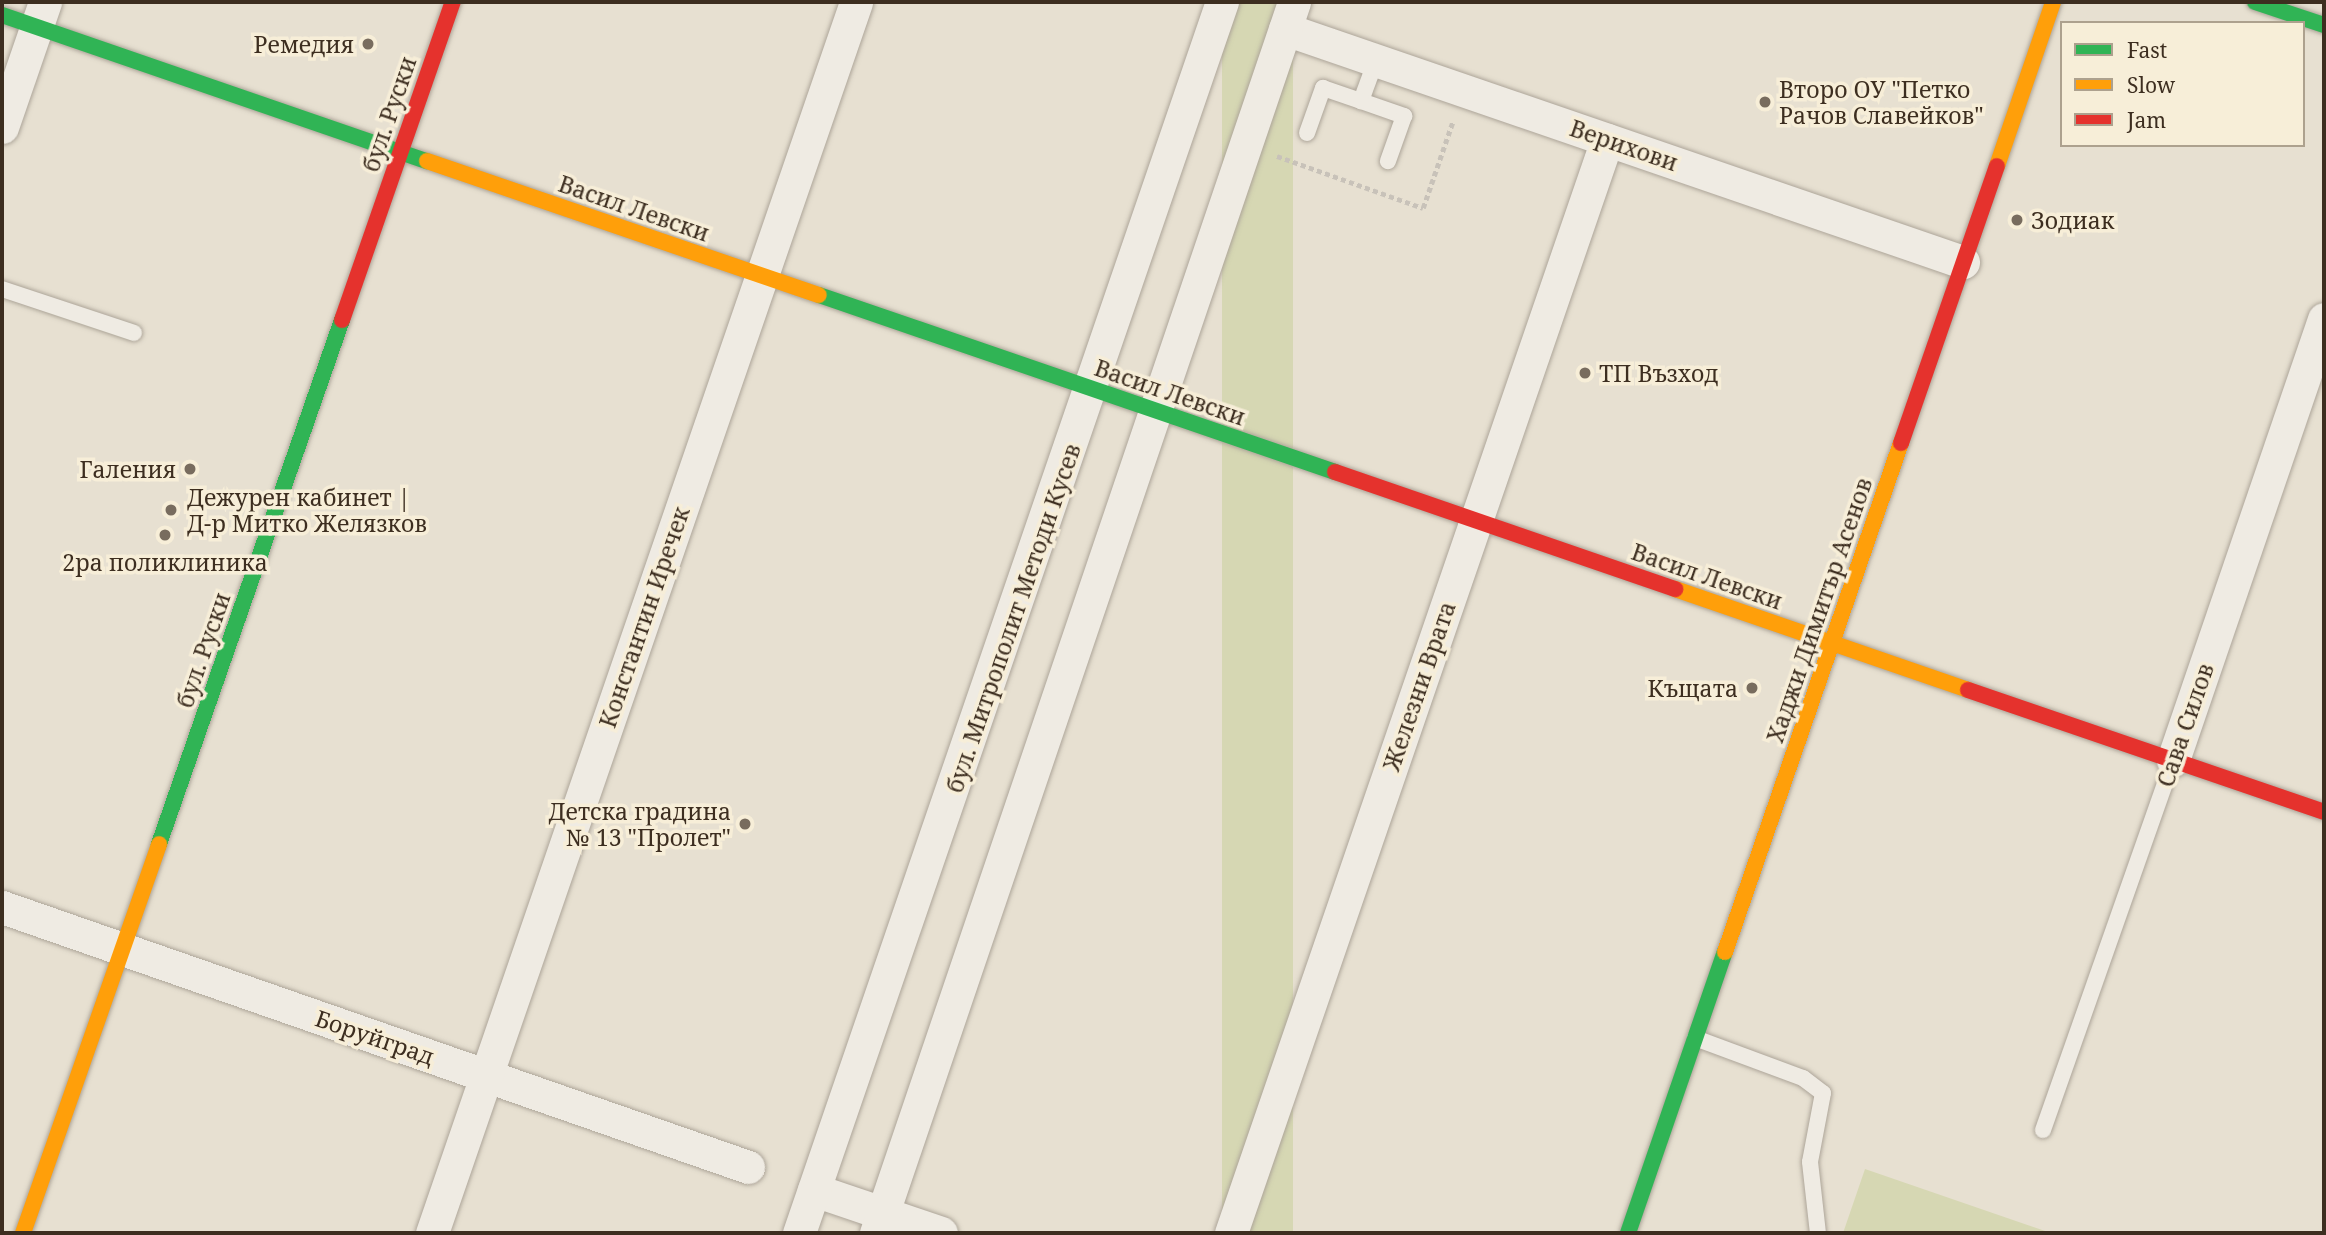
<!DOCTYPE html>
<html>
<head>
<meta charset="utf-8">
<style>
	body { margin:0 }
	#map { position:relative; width:2326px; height:1235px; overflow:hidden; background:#e7e0d1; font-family:"Noto Serif",serif }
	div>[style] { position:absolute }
	.green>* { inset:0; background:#d6d7b3; transform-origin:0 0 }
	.path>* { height:4.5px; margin-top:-2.25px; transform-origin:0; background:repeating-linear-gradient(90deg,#c8c2b9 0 5px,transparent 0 8.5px) }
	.roads { filter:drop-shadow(0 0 2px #ada599) drop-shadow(0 0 2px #ada599) }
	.lane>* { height:16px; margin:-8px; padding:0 8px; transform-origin:8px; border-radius:8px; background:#efebe3 }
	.street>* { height:33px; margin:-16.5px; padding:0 16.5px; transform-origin:16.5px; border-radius:16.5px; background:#efebe3 }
	.fast>* { height:16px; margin:-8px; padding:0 8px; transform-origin:8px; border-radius:8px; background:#30b455 }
	.slow>* { height:16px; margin:-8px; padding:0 8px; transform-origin:8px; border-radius:8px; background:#ff9f0a }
	.jam>* { height:16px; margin:-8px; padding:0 8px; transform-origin:8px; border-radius:8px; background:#e5322d }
	.dots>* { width:19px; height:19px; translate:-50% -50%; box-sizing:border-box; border:4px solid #f7eed8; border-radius:50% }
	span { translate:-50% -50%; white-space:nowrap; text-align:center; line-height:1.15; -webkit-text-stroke:7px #f7eed8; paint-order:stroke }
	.poi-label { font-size:23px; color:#3d2e20 }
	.right { translate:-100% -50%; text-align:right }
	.left { translate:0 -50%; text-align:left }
	.street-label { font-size:23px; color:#3d2e20 }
	.frame { position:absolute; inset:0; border:4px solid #3d2e20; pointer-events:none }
	.legend { position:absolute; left:2060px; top:21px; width:245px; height:126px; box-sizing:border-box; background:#f7eed8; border:2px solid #ada18e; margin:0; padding:9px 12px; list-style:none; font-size:21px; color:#3d2e20 }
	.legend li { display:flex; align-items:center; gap:14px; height:35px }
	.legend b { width:35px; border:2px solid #ada18e }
</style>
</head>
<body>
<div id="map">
	<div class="green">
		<div style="left:1222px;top:2px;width:71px;height:1302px"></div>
		<div style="clip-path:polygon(1865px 1169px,2051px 1233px,1843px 1233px)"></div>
	</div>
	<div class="path">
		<div style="left:1277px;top:156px;width:155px;rotate:19.6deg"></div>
		<div style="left:1423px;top:208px;width:92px;rotate:-71deg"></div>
	</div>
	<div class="roads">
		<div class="lane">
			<div style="left:1376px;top:60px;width:44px;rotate:110.1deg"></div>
			<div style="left:1361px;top:101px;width:46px;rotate:19.2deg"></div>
			<div style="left:1404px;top:116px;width:48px;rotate:109.6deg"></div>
			<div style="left:1307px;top:133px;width:48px;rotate:-70.4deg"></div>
			<div style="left:1323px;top:88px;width:40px;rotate:18.9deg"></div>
			<div style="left:2px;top:289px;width:139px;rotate:18.4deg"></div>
			<div style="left:1695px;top:1038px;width:115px;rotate:20.3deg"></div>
			<div style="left:1803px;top:1078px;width:25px;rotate:37deg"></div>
			<div style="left:1823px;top:1093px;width:70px;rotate:100.7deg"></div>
			<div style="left:1810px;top:1162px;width:71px;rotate:83.6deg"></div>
			<div style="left:2043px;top:1130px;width:392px;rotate:-70.6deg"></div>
		</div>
		<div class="street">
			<div style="left:1285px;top:29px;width:717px;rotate:18.97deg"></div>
			<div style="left:2px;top:127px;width:132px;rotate:-71deg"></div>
			<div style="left:2173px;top:760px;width:466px;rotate:-71.1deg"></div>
			<div style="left:2px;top:907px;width:790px;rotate:19.21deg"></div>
			<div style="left:814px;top:1190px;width:134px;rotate:18.7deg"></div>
			<div style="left:432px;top:1233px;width:1302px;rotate:-70.99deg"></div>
			<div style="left:799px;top:1233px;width:1302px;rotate:-71.04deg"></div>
			<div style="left:876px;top:1233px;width:1300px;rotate:-71.24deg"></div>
			<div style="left:1231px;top:1233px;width:1156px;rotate:-71.02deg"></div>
		</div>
		<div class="fast">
			<div style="left:2255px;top:2px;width:73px;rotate:18.4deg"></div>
			<div style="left:2px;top:15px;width:449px;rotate:19deg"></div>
			<div style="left:819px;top:295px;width:546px;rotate:18.93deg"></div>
			<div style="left:159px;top:844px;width:555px;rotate:-70.75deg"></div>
			<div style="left:1628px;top:1233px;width:297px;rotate:-71deg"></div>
		</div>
		<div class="slow">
			<div style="left:427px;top:161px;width:414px;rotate:18.9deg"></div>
			<div style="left:1997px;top:166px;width:173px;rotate:-71.1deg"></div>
			<div style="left:1675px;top:589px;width:310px;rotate:19deg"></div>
			<div style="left:1725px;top:952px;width:539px;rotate:-70.93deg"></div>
			<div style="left:23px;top:1233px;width:412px;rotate:-70.7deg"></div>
		</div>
		<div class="jam">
			<div style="left:342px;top:320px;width:337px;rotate:-70.8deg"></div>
			<div style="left:1901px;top:443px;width:293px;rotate:-70.9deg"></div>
			<div style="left:1335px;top:472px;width:360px;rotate:19deg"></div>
			<div style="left:1968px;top:690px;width:376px;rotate:18.9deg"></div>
		</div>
	</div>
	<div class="dots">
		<div style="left:368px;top:44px;background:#786c5e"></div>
		<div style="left:1765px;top:102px;background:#786c5e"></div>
		<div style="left:2017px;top:220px;background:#786c5e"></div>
		<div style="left:1585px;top:373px;background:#786c5e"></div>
		<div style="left:190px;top:469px;background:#786c5e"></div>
		<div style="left:171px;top:510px;background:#786c5e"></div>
		<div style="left:165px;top:535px;background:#786c5e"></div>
		<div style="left:1752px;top:688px;background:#786c5e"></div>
		<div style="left:745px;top:824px;background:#786c5e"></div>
	</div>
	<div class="poi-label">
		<span class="right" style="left:354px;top:44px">Ремедия</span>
		<span class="left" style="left:1779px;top:102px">Второ ОУ "Петко<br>Рачов Славейков"</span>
		<span class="left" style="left:2031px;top:220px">Зодиак</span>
		<span class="left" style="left:1599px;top:373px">ТП Възход</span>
		<span class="right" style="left:176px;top:469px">Галения</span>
		<span class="left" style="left:187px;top:510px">Дежурен кабинет |<br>Д-р Митко Желязков</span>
		<span style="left:165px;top:562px">2ра поликлиника</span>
		<span class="right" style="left:1738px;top:688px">Къщата</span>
		<span class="right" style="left:731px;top:824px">Детска градина<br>№ 13 "Пролет"</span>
	</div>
	<div class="street-label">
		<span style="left:389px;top:114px;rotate:-71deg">бул. Руски</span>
		<span style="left:1624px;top:145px;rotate:19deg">Верихови</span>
		<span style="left:634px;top:208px;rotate:19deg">Васил Левски</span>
		<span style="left:1170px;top:392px;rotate:19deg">Васил Левски</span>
		<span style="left:1707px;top:576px;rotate:19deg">Васил Левски</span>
		<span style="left:1819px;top:610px;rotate:-71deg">Хаджи Димитър Асенов</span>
		<span style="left:644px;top:617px;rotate:-71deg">Константин Иречек</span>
		<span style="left:1013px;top:618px;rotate:-71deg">бул. Митрополит Методи Кусев</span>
		<span style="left:203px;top:650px;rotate:-71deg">бул. Руски</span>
		<span style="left:1419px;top:686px;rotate:-71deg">Железни Врата</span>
		<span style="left:2185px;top:725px;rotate:-71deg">Сава Силов</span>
		<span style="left:375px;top:1037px;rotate:19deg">Боруйград</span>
	</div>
	<div class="frame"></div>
	<ul class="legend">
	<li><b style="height:9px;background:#30b455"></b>Fast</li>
	<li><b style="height:9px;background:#ff9f0a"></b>Slow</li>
	<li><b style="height:9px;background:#e5322d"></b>Jam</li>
	</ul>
</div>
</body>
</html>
